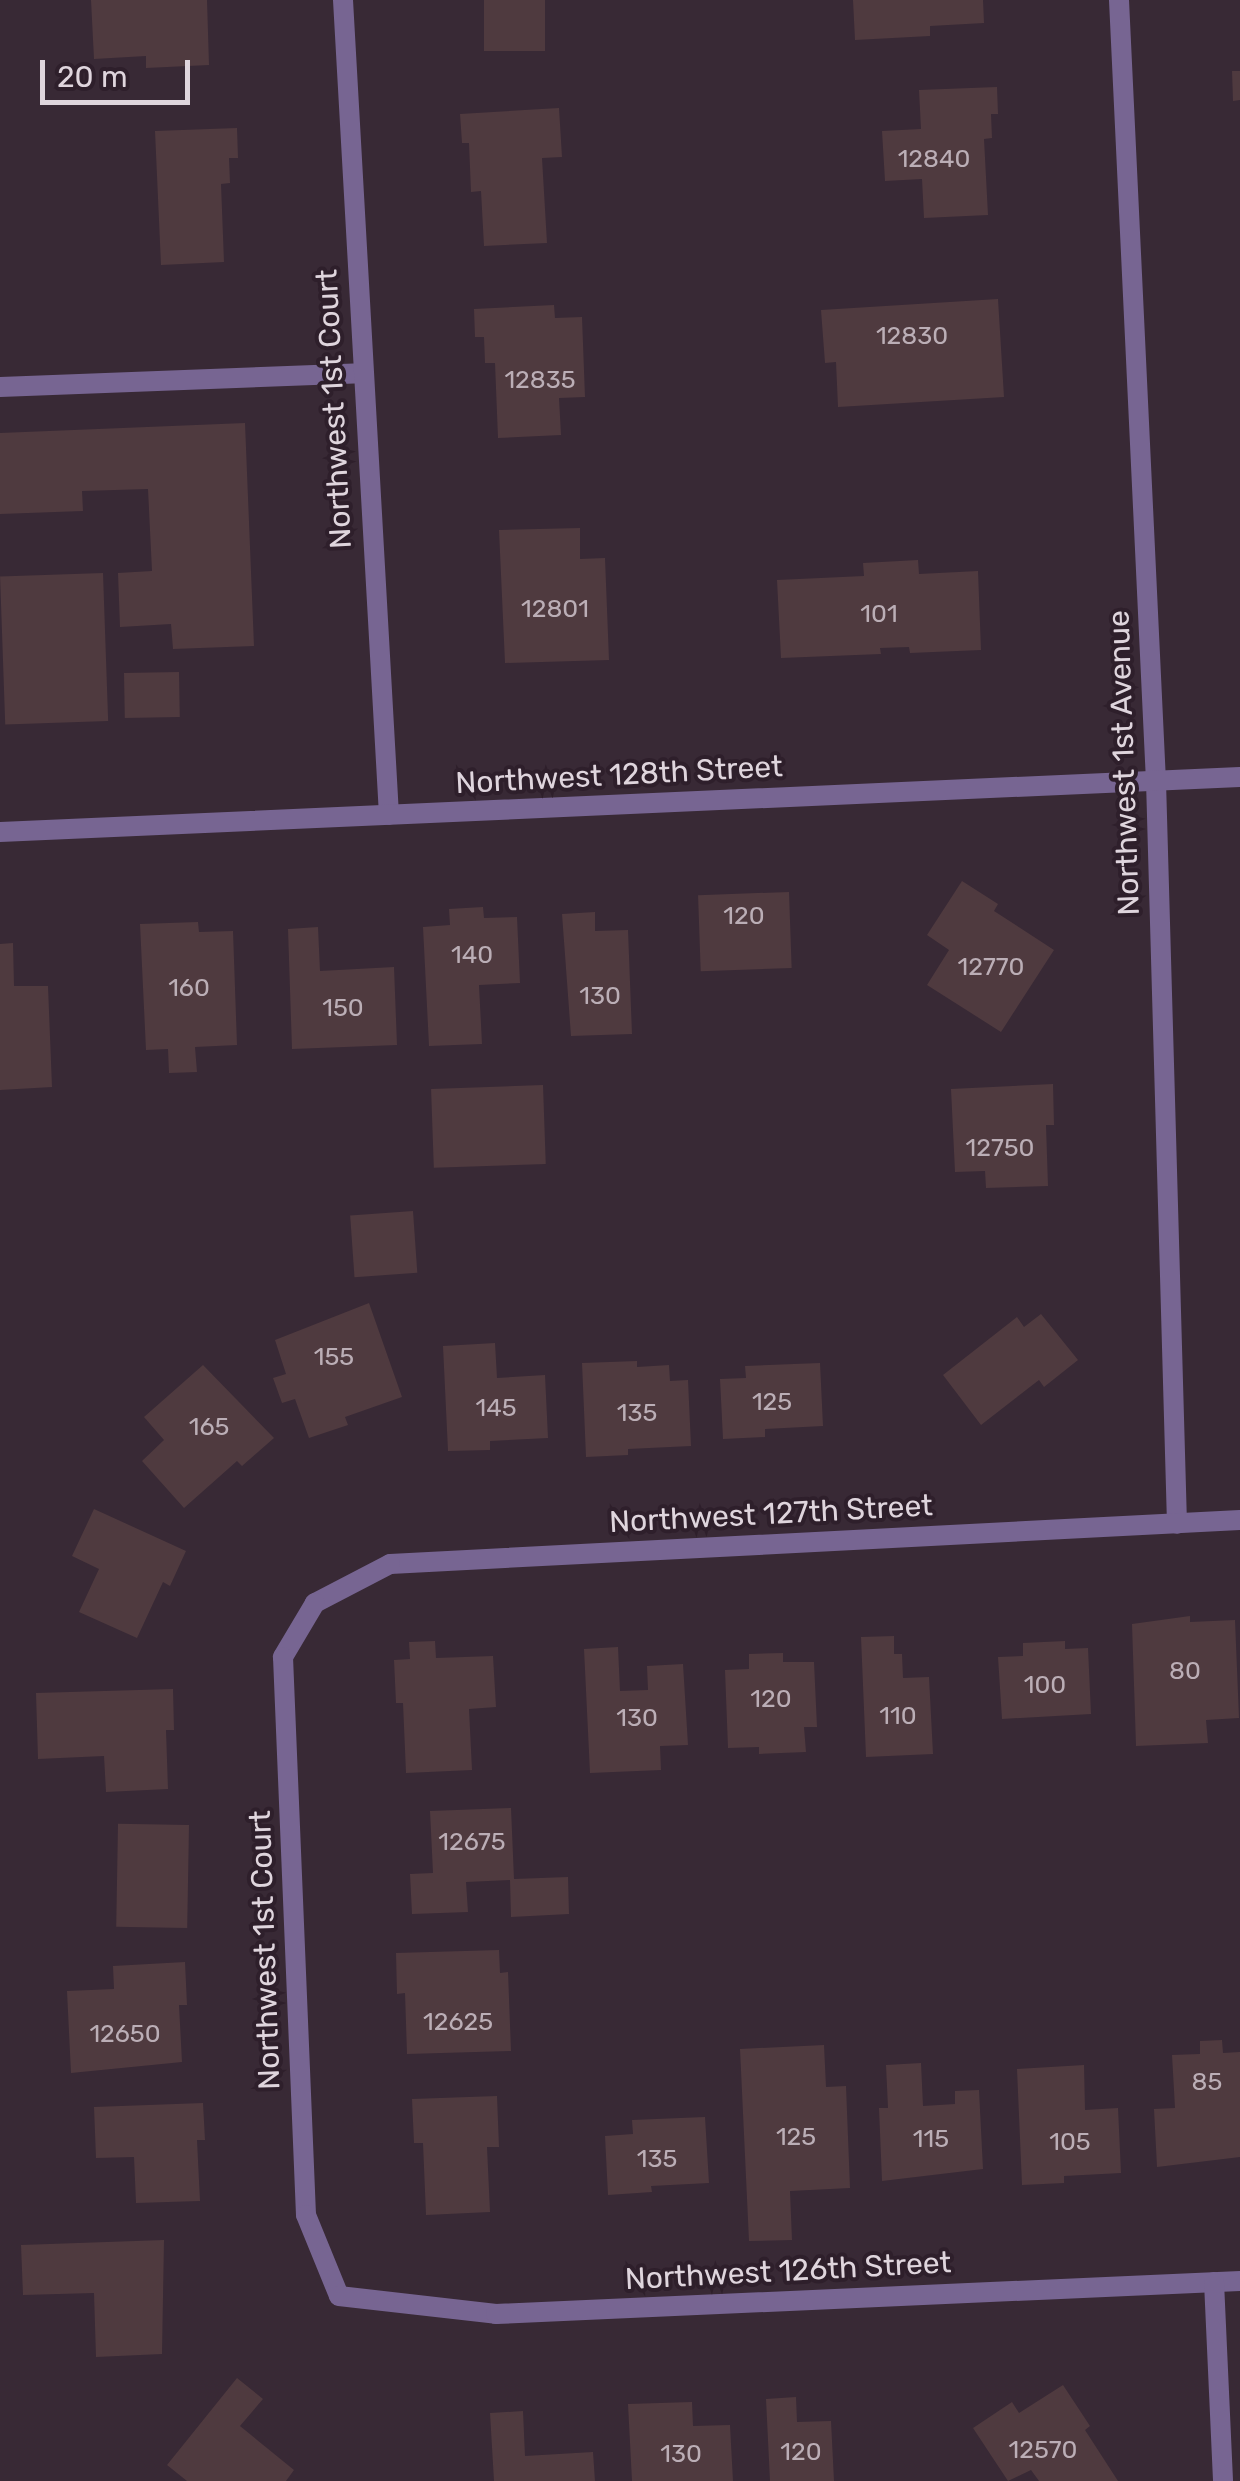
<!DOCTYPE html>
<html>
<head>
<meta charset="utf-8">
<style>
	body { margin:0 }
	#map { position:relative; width:1240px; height:2481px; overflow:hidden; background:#382935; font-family:Rubik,sans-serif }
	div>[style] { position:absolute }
	.building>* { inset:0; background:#4f3a3f; transform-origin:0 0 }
	.lane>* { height:20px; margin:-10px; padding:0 10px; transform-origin:10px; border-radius:10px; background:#776592 }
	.street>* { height:20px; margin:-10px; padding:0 10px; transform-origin:10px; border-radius:10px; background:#776592 }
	span { translate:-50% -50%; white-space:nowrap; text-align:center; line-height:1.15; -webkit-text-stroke:8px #2e1f2b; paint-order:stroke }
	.number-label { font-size:25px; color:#bbaeb6 }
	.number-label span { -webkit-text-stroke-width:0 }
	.street-label { font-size:30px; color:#dfd5dd }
	.scale { position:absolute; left:40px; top:60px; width:150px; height:45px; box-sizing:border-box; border:5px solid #dfd5dd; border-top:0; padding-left:12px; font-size:30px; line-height:35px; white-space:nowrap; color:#dfd5dd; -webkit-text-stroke:8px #2e1f2b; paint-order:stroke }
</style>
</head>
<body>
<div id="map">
	<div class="building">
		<div style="clip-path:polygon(91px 0,207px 0,209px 65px,146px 68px,146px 56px,94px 59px)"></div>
		<div style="left:484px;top:0;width:61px;height:51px"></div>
		<div style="clip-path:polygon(853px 0,983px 0,984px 23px,930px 26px,930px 36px,855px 40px)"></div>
		<div style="clip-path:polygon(1232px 71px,1240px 71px,1240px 100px,1233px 101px)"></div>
		<div style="clip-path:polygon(997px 87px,998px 114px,991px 114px,992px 138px,984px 139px,988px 215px,924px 218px,922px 179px,885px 181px,882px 131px,921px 129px,919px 90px)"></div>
		<div style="clip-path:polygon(559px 108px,562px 157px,542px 158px,547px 243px,484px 246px,481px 191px,471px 192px,469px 143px,462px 143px,460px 114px)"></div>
		<div style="clip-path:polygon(237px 128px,238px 158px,229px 158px,230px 183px,221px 184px,224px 262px,161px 265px,155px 131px)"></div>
		<div style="clip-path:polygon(998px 299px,1004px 397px,838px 407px,836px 362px,825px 363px,821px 310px)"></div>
		<div style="clip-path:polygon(554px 305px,555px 318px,582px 317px,585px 397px,559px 398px,561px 435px,498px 438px,495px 363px,485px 363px,484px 337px,475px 337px,474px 309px)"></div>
		<div style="clip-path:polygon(245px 423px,254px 646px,173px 649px,171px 624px,120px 627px,118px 573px,152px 571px,148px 489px,82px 491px,83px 511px,0 514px,0 433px)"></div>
		<div style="clip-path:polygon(580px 528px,580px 559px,605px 558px,609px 660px,505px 663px,499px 530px)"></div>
		<div style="clip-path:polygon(918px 560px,919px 574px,978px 571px,981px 650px,910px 653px,909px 647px,880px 648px,881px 654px,781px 658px,777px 580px,864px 576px,863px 563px)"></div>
		<div style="left:103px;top:573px;width:148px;height:103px;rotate:88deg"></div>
		<div style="left:179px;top:672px;width:45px;height:55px;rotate:89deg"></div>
		<div style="clip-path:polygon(962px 881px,998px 904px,994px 911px,1054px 950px,1001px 1032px,927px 985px,949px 950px,927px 935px)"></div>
		<div style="left:789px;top:892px;width:76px;height:91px;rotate:88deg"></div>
		<div style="clip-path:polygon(483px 907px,484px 918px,517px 917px,520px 983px,479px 985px,482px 1044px,429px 1046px,423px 927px,450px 925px,449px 909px)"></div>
		<div style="clip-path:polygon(595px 912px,595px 931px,628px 930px,632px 1034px,571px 1036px,562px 914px)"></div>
		<div style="clip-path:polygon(198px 922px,199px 932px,233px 931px,237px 1045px,195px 1047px,197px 1072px,169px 1073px,168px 1049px,146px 1050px,140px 924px)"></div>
		<div style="clip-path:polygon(318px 927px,320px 971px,394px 967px,397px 1045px,292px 1049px,288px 929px)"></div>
		<div style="clip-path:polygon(13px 943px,14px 986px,48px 986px,52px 1087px,0 1090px,0 944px)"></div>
		<div style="clip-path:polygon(1053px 1084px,1054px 1125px,1046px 1125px,1048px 1186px,986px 1188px,985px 1171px,955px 1172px,951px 1089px)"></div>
		<div style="left:543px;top:1085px;width:79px;height:112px;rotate:88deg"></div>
		<div style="left:413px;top:1211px;width:62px;height:63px;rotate:86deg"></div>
		<div style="clip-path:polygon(369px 1303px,402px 1397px,345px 1417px,348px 1425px,309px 1438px,295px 1399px,282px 1403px,273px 1378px,286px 1374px,275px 1340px)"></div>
		<div style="clip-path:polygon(1041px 1314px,1078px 1360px,1044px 1387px,1039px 1380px,981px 1425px,943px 1375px,1017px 1317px,1024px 1327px)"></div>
		<div style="clip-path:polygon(495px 1343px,497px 1378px,545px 1375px,548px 1438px,490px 1441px,490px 1450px,448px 1451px,443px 1346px)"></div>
		<div style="clip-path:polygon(637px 1361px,637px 1367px,669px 1365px,670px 1381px,688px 1380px,691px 1446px,628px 1449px,628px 1455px,586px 1457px,582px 1363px)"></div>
		<div style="clip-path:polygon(820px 1363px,823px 1426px,765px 1429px,765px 1437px,723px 1439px,720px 1379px,746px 1378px,745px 1366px)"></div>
		<div style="clip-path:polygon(203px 1365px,274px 1438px,242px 1466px,237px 1461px,184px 1508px,142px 1461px,164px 1440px,144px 1417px)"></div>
		<div style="clip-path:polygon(94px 1509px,186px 1551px,170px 1586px,163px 1582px,137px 1638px,79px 1612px,99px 1569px,72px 1556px)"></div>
		<div style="clip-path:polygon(1190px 1616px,1190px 1622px,1235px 1620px,1239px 1718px,1206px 1720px,1208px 1743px,1136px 1746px,1132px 1624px)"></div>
		<div style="clip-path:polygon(894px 1636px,894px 1654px,902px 1654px,903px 1678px,929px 1677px,933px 1754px,866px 1757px,861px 1637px)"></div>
		<div style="clip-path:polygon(435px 1641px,436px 1658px,493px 1656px,496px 1707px,469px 1709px,472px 1770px,406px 1773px,403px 1703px,396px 1703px,394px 1660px,410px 1659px,409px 1642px)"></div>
		<div style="clip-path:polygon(1065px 1641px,1065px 1649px,1088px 1648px,1091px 1714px,1002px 1719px,998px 1657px,1023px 1656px,1023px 1643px)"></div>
		<div style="clip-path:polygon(618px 1647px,620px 1691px,648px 1690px,647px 1666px,683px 1664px,688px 1745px,660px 1746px,661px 1770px,590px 1773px,584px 1649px)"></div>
		<div style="clip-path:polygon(783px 1653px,783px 1662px,814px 1662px,817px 1727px,804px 1727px,806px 1752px,759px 1754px,759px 1747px,728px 1748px,725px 1670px,749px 1669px,749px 1654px)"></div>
		<div style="clip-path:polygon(173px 1689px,174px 1730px,166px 1730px,168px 1789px,106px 1792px,104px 1756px,38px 1759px,36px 1693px)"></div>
		<div style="clip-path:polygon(511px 1808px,514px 1879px,568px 1877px,569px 1914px,511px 1917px,510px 1880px,466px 1882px,468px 1912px,412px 1914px,410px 1874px,433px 1873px,430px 1811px)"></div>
		<div style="left:189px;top:1825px;width:103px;height:71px;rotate:91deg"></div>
		<div style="clip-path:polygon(499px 1950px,500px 1973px,508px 1972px,511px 2051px,407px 2054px,405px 1993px,397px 1994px,396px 1953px)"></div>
		<div style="clip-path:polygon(185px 1962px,187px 2005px,179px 2005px,182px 2062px,71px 2073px,67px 1991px,114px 1989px,113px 1966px)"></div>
		<div style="clip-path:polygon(1222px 2040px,1223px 2053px,1240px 2052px,1240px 2157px,1157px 2167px,1154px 2109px,1175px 2108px,1172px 2055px,1200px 2054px,1200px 2041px)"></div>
		<div style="clip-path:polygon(824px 2045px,826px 2087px,846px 2086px,850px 2188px,790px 2191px,792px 2240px,749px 2241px,740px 2049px)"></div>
		<div style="clip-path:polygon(921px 2063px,923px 2106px,955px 2104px,955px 2091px,979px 2090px,983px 2169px,882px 2181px,879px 2108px,888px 2108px,886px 2065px)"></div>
		<div style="clip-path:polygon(1084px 2065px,1085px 2110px,1118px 2108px,1121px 2173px,1064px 2176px,1064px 2183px,1022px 2185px,1017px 2069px)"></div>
		<div style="clip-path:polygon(497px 2096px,499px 2147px,487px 2147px,490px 2212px,426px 2215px,423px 2143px,414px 2143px,412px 2099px)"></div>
		<div style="clip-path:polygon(203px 2103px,205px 2140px,197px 2140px,200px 2201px,136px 2203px,134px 2157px,96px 2158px,94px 2107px)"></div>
		<div style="clip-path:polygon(705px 2117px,709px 2183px,651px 2186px,652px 2192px,608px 2195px,605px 2136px,633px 2134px,632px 2120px)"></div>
		<div style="clip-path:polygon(164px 2240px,162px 2354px,96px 2357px,94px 2293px,23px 2295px,21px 2245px)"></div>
		<div style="clip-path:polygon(237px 2378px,263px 2399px,240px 2426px,294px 2470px,286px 2481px,187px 2481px,167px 2465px)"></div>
		<div style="clip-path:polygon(1063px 2385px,1090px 2426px,1085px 2430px,1118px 2481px,1039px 2481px,1031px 2470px,1008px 2481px,973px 2428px,1012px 2402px,1019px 2413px)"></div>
		<div style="clip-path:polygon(796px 2397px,797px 2422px,831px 2421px,834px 2481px,770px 2481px,766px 2399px)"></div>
		<div style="clip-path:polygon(692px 2402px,693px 2426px,730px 2425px,733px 2481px,632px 2481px,628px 2404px)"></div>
		<div style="clip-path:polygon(523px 2411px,525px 2456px,593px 2452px,595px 2481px,494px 2481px,490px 2413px)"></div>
	</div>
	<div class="lane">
		<div style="left:0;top:387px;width:361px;rotate:-2.2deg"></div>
	</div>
	<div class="street">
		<div style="left:343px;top:0;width:816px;rotate:86.77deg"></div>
		<div style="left:1119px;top:0;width:782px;rotate:87.29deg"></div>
		<div style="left:1156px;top:781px;width:743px;rotate:88.38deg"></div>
		<div style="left:0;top:832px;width:1241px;rotate:-2.54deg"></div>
		<div style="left:1240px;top:1520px;width:851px;rotate:177.04deg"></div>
		<div style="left:390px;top:1564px;width:85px;rotate:152.5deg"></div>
		<div style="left:315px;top:1603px;width:63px;rotate:120.7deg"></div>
		<div style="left:283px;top:1657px;width:558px;rotate:87.64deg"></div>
		<div style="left:306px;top:2215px;width:87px;rotate:67.8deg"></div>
		<div style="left:339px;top:2296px;width:158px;rotate:6.5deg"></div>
		<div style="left:496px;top:2314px;width:745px;rotate:-2.54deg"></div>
		<div style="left:1214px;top:2282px;width:199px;rotate:87.4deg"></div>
	</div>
	<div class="number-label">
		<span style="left:934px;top:159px">12840</span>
		<span style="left:912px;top:336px">12830</span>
		<span style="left:540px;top:380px">12835</span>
		<span style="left:555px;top:609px">12801</span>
		<span style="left:879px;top:614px">101</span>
		<span style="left:744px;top:916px">120</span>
		<span style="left:472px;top:955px">140</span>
		<span style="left:991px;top:967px">12770</span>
		<span style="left:189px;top:988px">160</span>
		<span style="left:600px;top:996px">130</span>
		<span style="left:343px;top:1008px">150</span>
		<span style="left:1000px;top:1148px">12750</span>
		<span style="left:334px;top:1357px">155</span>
		<span style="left:772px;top:1402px">125</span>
		<span style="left:496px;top:1408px">145</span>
		<span style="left:637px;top:1413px">135</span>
		<span style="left:209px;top:1427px">165</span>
		<span style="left:1185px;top:1671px">80</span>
		<span style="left:1045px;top:1685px">100</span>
		<span style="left:771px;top:1699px">120</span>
		<span style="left:898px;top:1716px">110</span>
		<span style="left:637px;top:1718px">130</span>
		<span style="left:472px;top:1842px">12675</span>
		<span style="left:458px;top:2022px">12625</span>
		<span style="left:125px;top:2034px">12650</span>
		<span style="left:1207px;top:2082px">85</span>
		<span style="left:796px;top:2137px">125</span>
		<span style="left:931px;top:2139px">115</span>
		<span style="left:1070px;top:2142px">105</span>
		<span style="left:657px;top:2159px">135</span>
		<span style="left:1043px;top:2450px">12570</span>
		<span style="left:801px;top:2452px">120</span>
		<span style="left:681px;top:2454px">130</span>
	</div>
	<div class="street-label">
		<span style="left:334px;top:409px;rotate:-93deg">Northwest 1st Court</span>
		<span style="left:1124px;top:763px;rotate:-92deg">Northwest 1st Avenue</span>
		<span style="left:619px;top:775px;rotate:-3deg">Northwest 128th Street</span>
		<span style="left:771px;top:1514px;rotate:-3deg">Northwest 127th Street</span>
		<span style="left:265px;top:1950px;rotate:-92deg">Northwest 1st Court</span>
		<span style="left:788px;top:2271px;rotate:-3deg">Northwest 126th Street</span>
	</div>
	<div class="scale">20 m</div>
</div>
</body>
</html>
